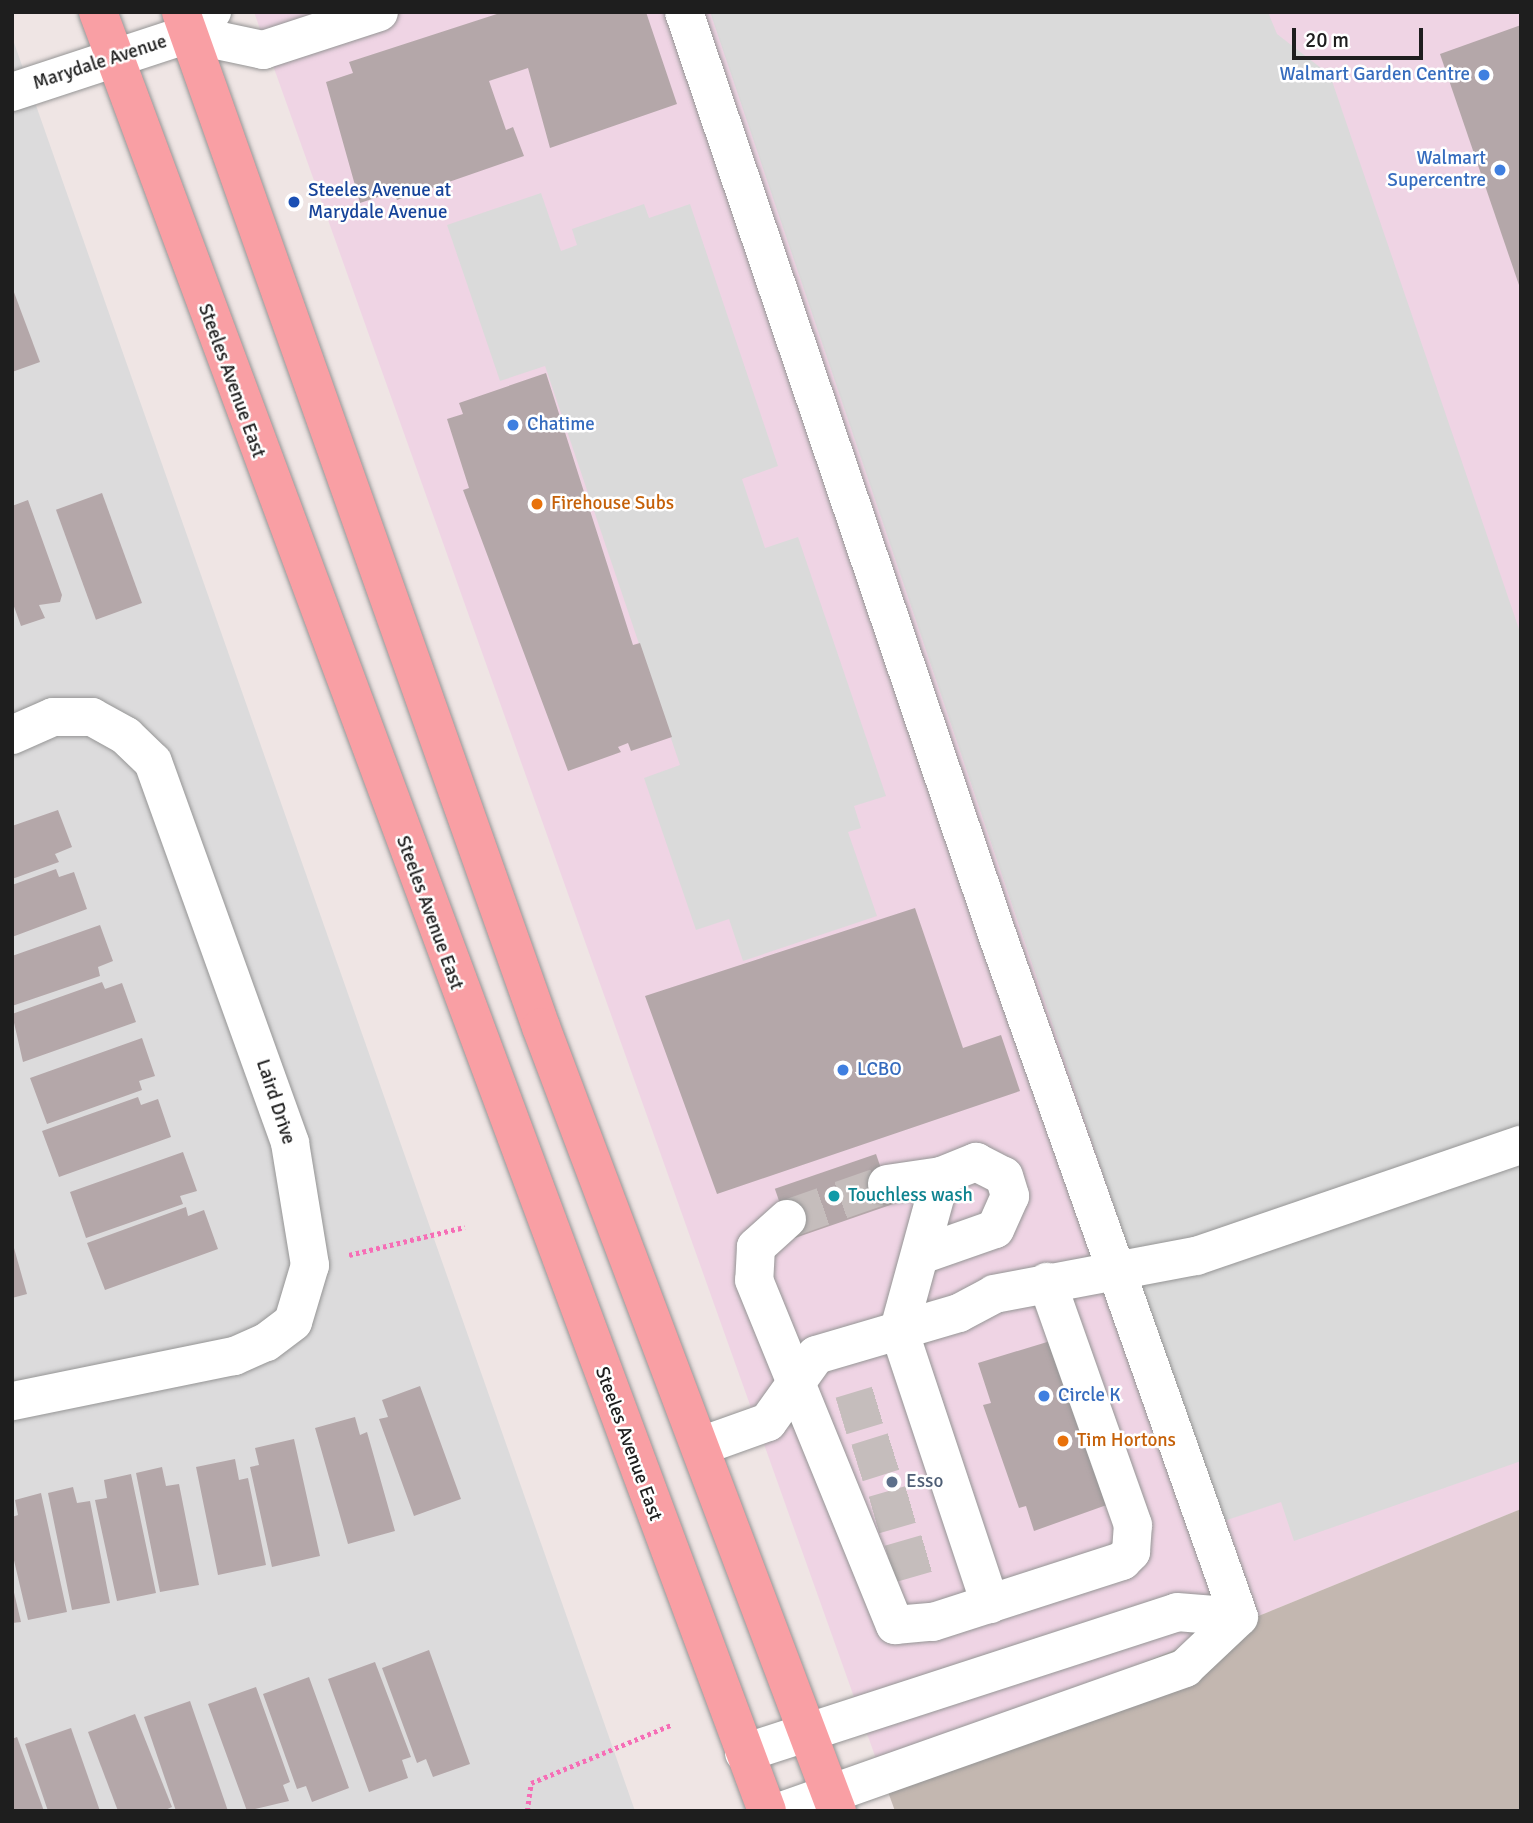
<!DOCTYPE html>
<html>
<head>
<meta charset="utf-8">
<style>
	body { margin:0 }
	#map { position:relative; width:1533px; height:1823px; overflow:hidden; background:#efe5e4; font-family:Signika,sans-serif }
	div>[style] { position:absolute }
	.residential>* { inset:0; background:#dcdbdc }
	.commercial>* { inset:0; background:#efd4e4 }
	.construction>* { inset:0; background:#c3b7b0 }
	.parking>* { inset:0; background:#dadada }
	.building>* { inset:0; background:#b4a7a9; transform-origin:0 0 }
	.minor-tunnel>* { height:38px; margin-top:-19px; transform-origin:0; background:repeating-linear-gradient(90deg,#c5bdbc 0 38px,transparent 0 57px) }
	.path>* { height:4.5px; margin-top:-2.25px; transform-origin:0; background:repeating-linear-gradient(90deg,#f66eb6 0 3.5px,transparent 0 7px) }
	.roads { filter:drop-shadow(0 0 2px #959595) drop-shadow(0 0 2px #959595) }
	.minor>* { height:38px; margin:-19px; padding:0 19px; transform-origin:19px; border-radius:19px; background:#fff }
	.major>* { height:38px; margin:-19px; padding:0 19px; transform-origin:19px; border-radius:19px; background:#f99fa4 }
	.dots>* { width:19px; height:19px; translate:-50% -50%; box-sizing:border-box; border:4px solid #fff; border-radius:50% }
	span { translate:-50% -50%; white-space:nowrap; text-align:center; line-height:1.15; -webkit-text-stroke:5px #fff; paint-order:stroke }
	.street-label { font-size:19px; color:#1e1e1e }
	.shop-label { font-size:19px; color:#366cbe }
	.right { translate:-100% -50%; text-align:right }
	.left { translate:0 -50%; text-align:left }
	.transit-label { font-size:19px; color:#164399 }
	.food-label { font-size:19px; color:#c56008 }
	.culture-label { font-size:19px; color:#0d838f }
	.service-label { font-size:19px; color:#4e5e75 }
	.frame { position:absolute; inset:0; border:14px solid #1e1e1e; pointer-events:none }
	.scale { position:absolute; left:1292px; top:28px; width:131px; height:32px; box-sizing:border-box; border:4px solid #1e1e1e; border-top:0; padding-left:9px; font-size:21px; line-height:24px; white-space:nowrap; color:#1e1e1e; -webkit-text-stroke:5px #fff; paint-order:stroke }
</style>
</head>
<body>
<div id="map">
	<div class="residential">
		<div style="clip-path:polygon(12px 37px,635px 1811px,12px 1811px)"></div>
	</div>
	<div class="commercial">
		<div style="clip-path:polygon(254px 12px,1521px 12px,1521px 1509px,880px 1770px)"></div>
	</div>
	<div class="construction">
		<div style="clip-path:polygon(1521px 1509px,1521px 1811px,895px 1811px,880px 1770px)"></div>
	</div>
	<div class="parking">
		<div style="clip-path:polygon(710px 12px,1268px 12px,1277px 34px,1330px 75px,1521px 635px,1521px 1461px,1294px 1541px,1281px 1502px,1221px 1522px)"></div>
		<div style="clip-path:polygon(541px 193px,561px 251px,577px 245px,572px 229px,644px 204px,649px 218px,690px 204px,778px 466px,742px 479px,765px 548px,798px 537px,886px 796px,854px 806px,861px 828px,848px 832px,877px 916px,743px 961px,729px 919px,696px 930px,644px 778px,680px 765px,545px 366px,500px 381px,447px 225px)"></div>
	</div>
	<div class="building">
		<div style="clip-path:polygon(503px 12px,646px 12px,677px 104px,550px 148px,528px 68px,489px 81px,506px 130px,513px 127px,524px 156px,397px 200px,393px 192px,360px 203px,326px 82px,353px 73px,349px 62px)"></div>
		<div style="clip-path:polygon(1521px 25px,1521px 288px,1520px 288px,1440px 54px)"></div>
		<div style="clip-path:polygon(12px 287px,40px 362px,12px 372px)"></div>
		<div style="clip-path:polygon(546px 373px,633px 645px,640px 643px,672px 737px,631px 751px,628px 743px,618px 747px,621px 752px,568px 771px,463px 490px,469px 488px,447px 419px,463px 414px,459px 403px)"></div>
		<div style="left:102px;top:493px;width:117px;height:49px;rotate:70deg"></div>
		<div style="clip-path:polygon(28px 500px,62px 595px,60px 602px,39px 605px,45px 618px,21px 626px,12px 601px,12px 506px)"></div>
		<div style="clip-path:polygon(58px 810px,72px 847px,55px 854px,59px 862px,12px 879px,12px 826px)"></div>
		<div style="clip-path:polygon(56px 869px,59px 877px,74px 872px,87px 909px,12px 937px,12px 885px)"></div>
		<div style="clip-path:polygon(915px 908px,963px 1048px,1001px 1035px,1020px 1091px,717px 1194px,645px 996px)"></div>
		<div style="clip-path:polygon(100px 925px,113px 961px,98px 967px,100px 976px,12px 1006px,12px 956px)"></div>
		<div style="clip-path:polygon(102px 982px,105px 989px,122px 983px,136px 1022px,23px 1062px,12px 1014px)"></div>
		<div style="clip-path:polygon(142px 1038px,155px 1076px,139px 1081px,142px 1090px,47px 1124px,30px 1078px)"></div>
		<div style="clip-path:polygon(138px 1097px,141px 1105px,158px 1099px,171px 1137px,59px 1177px,42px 1131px)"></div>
		<div style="clip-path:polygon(183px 1152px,197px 1191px,180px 1196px,183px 1204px,86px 1238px,70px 1192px)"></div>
		<div style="left:876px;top:1154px;width:53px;height:107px;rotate:71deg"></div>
		<div style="clip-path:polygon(186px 1207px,188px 1216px,204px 1210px,218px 1249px,105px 1290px,87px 1243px)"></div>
		<div style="clip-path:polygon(12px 1241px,27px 1294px,12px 1298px)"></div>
		<div style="clip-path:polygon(1057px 1339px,1115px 1502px,1034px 1531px,1026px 1506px,1019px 1508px,983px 1405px,991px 1403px,978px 1363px)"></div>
		<div style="clip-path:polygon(420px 1386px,461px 1499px,414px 1516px,379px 1419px,388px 1417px,382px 1400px)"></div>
		<div style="clip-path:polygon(355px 1417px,360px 1435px,367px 1432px,395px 1531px,348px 1544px,315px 1428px)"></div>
		<div style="clip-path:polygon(294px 1439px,320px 1556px,272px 1567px,250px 1467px,259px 1465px,255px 1448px)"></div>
		<div style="clip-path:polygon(235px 1459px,239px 1480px,248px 1478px,266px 1565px,218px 1575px,196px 1467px)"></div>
		<div style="clip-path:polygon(162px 1467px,166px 1486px,179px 1484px,199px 1585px,160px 1592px,136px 1473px)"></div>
		<div style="clip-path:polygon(131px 1474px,156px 1593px,117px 1601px,95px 1500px,107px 1498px,104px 1480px)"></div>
		<div style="clip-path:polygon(73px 1487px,77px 1503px,90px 1501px,110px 1603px,72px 1610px,48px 1493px)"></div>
		<div style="clip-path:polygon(41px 1493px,67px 1612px,28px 1620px,12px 1552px,12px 1517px,18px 1515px,15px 1500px)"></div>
		<div style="clip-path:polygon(12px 1584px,21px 1622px,12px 1623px)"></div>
		<div style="clip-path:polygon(429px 1650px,470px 1764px,433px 1777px,426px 1759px,417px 1763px,382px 1668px)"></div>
		<div style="clip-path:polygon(375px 1662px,411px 1757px,402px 1760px,408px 1778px,369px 1792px,328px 1679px)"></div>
		<div style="clip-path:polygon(309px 1677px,349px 1788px,312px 1802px,306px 1786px,297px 1789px,263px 1694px)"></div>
		<div style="clip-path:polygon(256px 1687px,290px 1782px,283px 1785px,289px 1801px,247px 1811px,208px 1704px)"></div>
		<div style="clip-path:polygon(190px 1701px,228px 1811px,176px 1811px,144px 1717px)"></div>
		<div style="clip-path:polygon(135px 1714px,172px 1807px,163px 1811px,118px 1811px,88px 1732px)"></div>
		<div style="clip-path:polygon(71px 1728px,100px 1811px,48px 1811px,25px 1744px)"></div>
		<div style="clip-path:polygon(17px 1737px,44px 1811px,12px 1811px,12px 1739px)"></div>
	</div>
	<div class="minor-tunnel">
		<div style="left:787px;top:1219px;width:106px;rotate:-19.3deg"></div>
		<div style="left:841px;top:1416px;width:52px;rotate:-16.7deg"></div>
		<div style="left:857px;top:1463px;width:53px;rotate:-17.4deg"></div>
		<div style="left:874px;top:1515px;width:54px;rotate:-16.1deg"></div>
		<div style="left:890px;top:1564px;width:54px;rotate:-16.1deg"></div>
	</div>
	<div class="path">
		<div style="left:349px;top:1255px;width:119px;rotate:-13.6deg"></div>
		<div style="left:527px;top:1811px;width:28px;rotate:-82deg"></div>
		<div style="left:531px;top:1783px;width:152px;rotate:-22.5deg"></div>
	</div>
	<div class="roads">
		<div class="minor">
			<div style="left:684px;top:12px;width:980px;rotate:71.25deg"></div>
			<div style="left:999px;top:940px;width:718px;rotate:70.48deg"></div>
			<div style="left:188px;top:34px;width:77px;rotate:12deg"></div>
			<div style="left:263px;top:50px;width:122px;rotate:-18.1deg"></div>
			<div style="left:12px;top:92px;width:185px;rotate:-18.2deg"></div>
			<div style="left:188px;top:34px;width:33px;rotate:-43deg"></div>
			<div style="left:12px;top:735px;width:45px;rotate:-23.7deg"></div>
			<div style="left:53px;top:717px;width:39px"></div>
			<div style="left:92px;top:717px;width:39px;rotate:29deg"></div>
			<div style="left:126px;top:736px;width:37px;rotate:44deg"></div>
			<div style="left:153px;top:762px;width:405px;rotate:70.2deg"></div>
			<div style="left:290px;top:1143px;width:124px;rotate:80.7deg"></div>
			<div style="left:310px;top:1265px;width:59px;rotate:106.6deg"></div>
			<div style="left:293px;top:1322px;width:34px;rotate:143deg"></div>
			<div style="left:266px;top:1342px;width:35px;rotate:156deg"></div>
			<div style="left:234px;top:1356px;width:227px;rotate:168.5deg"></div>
			<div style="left:941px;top:1176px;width:160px;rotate:105.3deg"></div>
			<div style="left:899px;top:1330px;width:289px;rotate:71.6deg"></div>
			<div style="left:887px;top:1184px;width:55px;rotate:-8.4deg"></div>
			<div style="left:941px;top:1176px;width:38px;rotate:-22deg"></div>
			<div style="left:976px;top:1162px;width:31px;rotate:27deg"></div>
			<div style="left:1004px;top:1176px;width:21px;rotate:73deg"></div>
			<div style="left:1010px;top:1196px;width:36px;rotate:114deg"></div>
			<div style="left:995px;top:1229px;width:75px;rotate:160.6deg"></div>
			<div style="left:787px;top:1219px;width:42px;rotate:137.9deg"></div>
			<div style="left:756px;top:1247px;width:33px;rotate:93deg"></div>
			<div style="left:754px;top:1280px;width:373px;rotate:67.8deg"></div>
			<div style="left:895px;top:1625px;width:38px;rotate:-5deg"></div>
			<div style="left:933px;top:1622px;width:199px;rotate:-17.9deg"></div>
			<div style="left:1122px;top:1561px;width:13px;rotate:-45deg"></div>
			<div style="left:1131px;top:1552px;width:27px;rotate:-86deg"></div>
			<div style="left:1133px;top:1525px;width:258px;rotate:-109.5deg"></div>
			<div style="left:701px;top:1446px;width:71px;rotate:-19.7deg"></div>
			<div style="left:768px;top:1422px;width:82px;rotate:-54.4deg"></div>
			<div style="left:816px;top:1355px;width:149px;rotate:-16.4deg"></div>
			<div style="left:959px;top:1313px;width:40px;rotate:-28deg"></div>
			<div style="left:994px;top:1294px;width:206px;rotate:-10.7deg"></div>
			<div style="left:1196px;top:1256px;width:343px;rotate:-18.9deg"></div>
			<div style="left:744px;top:1753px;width:455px;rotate:-18deg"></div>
			<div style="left:1177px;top:1612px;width:62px;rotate:4.6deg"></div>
			<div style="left:782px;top:1811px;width:428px;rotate:-19.5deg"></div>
			<div style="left:1185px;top:1668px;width:74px;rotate:-43.4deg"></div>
		</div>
		<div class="major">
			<div style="left:98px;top:12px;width:1919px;rotate:69.6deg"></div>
			<div style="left:181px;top:12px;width:1077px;rotate:70.47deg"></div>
			<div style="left:541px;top:1027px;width:838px;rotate:69.32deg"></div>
		</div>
	</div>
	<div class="dots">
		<div style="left:1484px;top:75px;background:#3f7fe0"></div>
		<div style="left:1500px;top:170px;background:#3f7fe0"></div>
		<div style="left:294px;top:202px;background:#1a4fb4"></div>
		<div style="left:513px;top:425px;background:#3f7fe0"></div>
		<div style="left:537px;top:504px;background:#e8710a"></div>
		<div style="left:843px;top:1070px;background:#3f7fe0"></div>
		<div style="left:834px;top:1196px;background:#0f9aa8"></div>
		<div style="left:1044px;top:1396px;background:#3f7fe0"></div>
		<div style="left:1063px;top:1441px;background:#e8710a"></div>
		<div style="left:892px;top:1482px;background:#5c6f8a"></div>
	</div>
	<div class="street-label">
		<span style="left:100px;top:63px;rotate:-18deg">Marydale Avenue</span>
		<span style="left:231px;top:381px;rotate:70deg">Steeles Avenue East</span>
		<span style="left:429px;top:913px;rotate:70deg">Steeles Avenue East</span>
		<span style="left:275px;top:1102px;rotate:72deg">Laird Drive</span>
		<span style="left:628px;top:1444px;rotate:70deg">Steeles Avenue East</span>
	</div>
	<div class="shop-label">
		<span class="right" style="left:1470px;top:75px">Walmart Garden Centre</span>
		<span class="right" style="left:1486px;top:170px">Walmart<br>Supercentre</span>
		<span class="left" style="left:527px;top:425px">Chatime</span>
		<span class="left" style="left:857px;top:1070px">LCBO</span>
		<span class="left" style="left:1058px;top:1396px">Circle K</span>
	</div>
	<div class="transit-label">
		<span class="left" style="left:308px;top:202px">Steeles Avenue at<br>Marydale Avenue</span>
	</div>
	<div class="food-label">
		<span class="left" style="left:551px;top:504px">Firehouse Subs</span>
		<span class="left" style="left:1077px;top:1441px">Tim Hortons</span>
	</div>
	<div class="culture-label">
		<span class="left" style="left:848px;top:1196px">Touchless wash</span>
	</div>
	<div class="service-label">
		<span class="left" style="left:906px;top:1482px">Esso</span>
	</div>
	<div class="frame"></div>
	<div class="scale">20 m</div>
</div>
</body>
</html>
